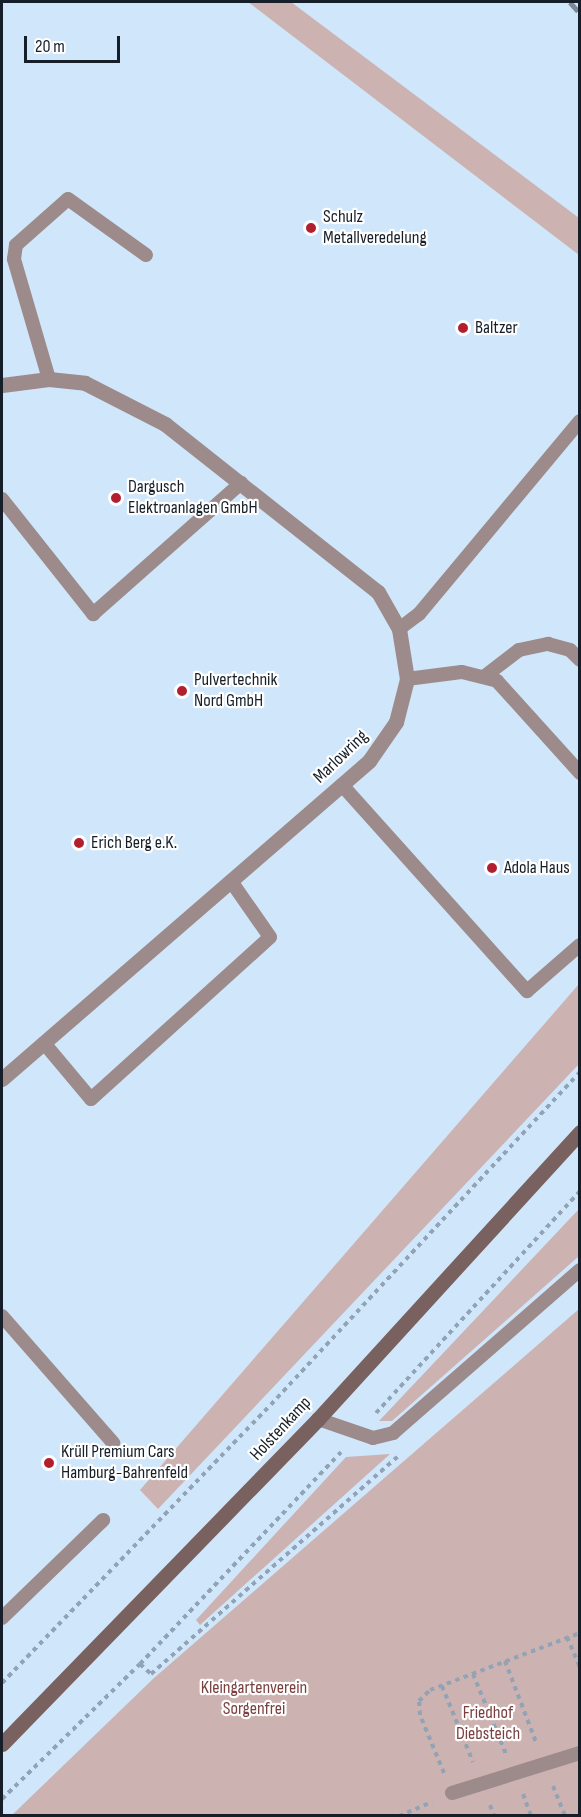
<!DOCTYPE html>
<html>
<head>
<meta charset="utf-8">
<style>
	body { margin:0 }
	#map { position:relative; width:581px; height:1817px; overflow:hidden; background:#d0e6fb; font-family:"Sofia Sans Condensed",sans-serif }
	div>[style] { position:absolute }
	.green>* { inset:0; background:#ccb2b0 }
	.path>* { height:4px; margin-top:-2px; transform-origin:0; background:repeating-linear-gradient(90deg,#91a3b4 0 4.5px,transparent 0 9px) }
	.service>* { height:14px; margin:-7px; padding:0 7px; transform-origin:7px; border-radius:7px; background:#9c8b8a }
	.minor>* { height:15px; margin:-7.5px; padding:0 7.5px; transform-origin:7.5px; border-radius:7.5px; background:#9c8b8a }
	.secondary>* { height:15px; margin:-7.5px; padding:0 7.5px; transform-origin:7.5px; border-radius:7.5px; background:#796160 }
	.rail>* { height:4.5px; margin-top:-2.25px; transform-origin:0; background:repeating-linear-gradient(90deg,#7a8a9a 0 12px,transparent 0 18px) }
	.dots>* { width:16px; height:16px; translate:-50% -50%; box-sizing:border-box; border:3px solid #fff; border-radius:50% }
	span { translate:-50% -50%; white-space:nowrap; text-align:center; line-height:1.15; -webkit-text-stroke:4.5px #fff; paint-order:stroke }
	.poi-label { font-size:18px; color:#161f29 }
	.left { translate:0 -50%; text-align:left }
	.street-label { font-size:18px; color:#161f29 }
	.park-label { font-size:18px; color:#79403f }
	.frame { position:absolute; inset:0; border:3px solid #161f29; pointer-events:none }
	.scale { position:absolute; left:24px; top:36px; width:96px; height:27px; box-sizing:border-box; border:3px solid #161f29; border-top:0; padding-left:8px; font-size:18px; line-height:21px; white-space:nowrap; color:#161f29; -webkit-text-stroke:4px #fff; paint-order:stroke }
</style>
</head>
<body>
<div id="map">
	<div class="green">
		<div style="clip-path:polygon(248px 2px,291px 2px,579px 218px,579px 255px)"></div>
		<div style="clip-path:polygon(579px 984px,579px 1064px,158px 1509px,140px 1490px)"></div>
		<div style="clip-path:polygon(579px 1209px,579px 1256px,392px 1421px,379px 1421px)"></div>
		<div style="clip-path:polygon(579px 1309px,579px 1815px,11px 1816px,154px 1678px)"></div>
		<div style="clip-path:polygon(390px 1454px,200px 1625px,196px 1620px,346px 1457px)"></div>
	</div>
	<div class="path">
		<div style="left:376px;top:1413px;width:301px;rotate:-47.4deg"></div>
		<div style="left:567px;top:1637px;width:34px;rotate:67deg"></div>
		<div style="left:505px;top:1661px;width:87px;rotate:69.1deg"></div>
		<div style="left:140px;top:1664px;width:15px;rotate:42deg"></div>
		<div style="left:151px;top:1674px;width:329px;rotate:-41.4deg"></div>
		<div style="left:473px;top:1674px;width:87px;rotate:67.6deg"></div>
		<div style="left:2px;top:1683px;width:396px;rotate:-46deg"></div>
		<div style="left:277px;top:1398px;width:445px;rotate:-47.1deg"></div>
		<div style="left:442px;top:1686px;width:82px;rotate:67.8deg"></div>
		<div style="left:444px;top:1773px;width:63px;rotate:-112.5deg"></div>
		<div style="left:420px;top:1715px;width:14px;rotate:-94deg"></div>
		<div style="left:419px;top:1701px;width:16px;rotate:-45deg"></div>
		<div style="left:430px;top:1690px;width:160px;rotate:-20.8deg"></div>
		<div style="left:553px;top:1786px;width:32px;rotate:68deg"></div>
		<div style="left:523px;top:1794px;width:23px;rotate:70deg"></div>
		<div style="left:2px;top:1799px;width:193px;rotate:-44.4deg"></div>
		<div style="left:140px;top:1664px;width:292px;rotate:-46.5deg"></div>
		<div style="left:490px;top:1805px;width:12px;rotate:70deg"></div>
		<div style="left:399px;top:1816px;width:36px;rotate:-23deg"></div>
	</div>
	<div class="service">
		<div style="left:49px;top:379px;width:125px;rotate:-106.3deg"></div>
		<div style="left:14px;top:259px;width:14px;rotate:-82deg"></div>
		<div style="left:16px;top:245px;width:69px;rotate:-41.5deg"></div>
		<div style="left:68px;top:199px;width:96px;rotate:35.7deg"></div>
		<div style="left:2px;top:499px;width:147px;rotate:51.6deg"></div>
		<div style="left:93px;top:614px;width:198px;rotate:-41.5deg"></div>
		<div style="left:399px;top:629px;width:25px;rotate:-37deg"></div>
		<div style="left:419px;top:614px;width:251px;rotate:-50.2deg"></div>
		<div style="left:485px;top:676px;width:43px;rotate:-37.4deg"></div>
		<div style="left:519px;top:650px;width:30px;rotate:-12deg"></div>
		<div style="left:548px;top:644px;width:23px;rotate:15deg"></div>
		<div style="left:570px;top:650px;width:14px;rotate:45deg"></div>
		<div style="left:407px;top:679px;width:55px;rotate:-7.3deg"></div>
		<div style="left:462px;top:672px;width:36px;rotate:14deg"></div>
		<div style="left:497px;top:681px;width:124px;rotate:47.9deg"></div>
		<div style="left:342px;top:785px;width:277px;rotate:48.1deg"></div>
		<div style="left:527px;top:991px;width:70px;rotate:-41deg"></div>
		<div style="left:44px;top:1043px;width:73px;rotate:50deg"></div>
		<div style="left:91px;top:1099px;width:241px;rotate:-42.1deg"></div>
		<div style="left:270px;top:937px;width:68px;rotate:-124.9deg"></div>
		<div style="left:2px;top:1316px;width:169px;rotate:48.8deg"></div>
		<div style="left:318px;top:1419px;width:58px;rotate:19.1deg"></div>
		<div style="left:373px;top:1438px;width:21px;rotate:-14deg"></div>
		<div style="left:393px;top:1433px;width:248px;rotate:-41.1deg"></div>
		<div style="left:2px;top:1618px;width:141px;rotate:-44.1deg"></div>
		<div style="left:452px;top:1793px;width:134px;rotate:-17.4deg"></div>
	</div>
	<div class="minor">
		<div style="left:2px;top:385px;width:47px;rotate:-7.3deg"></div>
		<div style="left:49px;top:379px;width:36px;rotate:6deg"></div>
		<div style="left:85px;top:383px;width:90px;rotate:27.1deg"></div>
		<div style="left:165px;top:424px;width:271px;rotate:38.3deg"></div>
		<div style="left:378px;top:592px;width:43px;rotate:60.4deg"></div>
		<div style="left:399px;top:629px;width:51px;rotate:80.9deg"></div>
		<div style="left:407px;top:679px;width:44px;rotate:104.3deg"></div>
		<div style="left:396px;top:722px;width:47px;rotate:124.7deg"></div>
		<div style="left:369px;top:761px;width:486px;rotate:139.1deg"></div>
	</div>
	<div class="secondary">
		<div style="left:2px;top:1744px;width:453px;rotate:-45.8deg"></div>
		<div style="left:318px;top:1419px;width:389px;rotate:-47.6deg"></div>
	</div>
	<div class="rail">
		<div style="left:570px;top:2px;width:15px;rotate:48deg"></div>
	</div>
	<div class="dots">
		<div style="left:311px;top:228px;background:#b22030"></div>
		<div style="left:463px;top:328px;background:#b22030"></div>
		<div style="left:116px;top:498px;background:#b22030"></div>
		<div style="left:182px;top:691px;background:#b22030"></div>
		<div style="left:79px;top:843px;background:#b22030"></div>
		<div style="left:492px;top:868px;background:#b22030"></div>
		<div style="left:49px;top:1463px;background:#b22030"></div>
	</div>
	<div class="poi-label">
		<span class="left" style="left:323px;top:228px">Schulz<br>Metallveredelung</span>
		<span class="left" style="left:475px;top:328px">Baltzer</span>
		<span class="left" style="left:128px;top:498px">Dargusch<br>Elektroanlagen GmbH</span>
		<span class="left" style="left:194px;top:691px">Pulvertechnik<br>Nord GmbH</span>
		<span class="left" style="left:91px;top:843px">Erich Berg e.K.</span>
		<span class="left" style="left:504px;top:868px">Adola Haus</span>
		<span class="left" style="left:61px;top:1463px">Krüll Premium Cars<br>Hamburg-Bahrenfeld</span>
	</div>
	<div class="street-label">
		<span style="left:341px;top:757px;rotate:-44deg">Marlowring</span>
		<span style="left:281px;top:1429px;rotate:-47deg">Holstenkamp</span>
	</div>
	<div class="park-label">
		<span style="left:254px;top:1699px">Kleingartenverein<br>Sorgenfrei</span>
		<span style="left:488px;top:1724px">Friedhof<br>Diebsteich</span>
	</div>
	<div class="frame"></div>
	<div class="scale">20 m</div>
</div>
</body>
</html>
